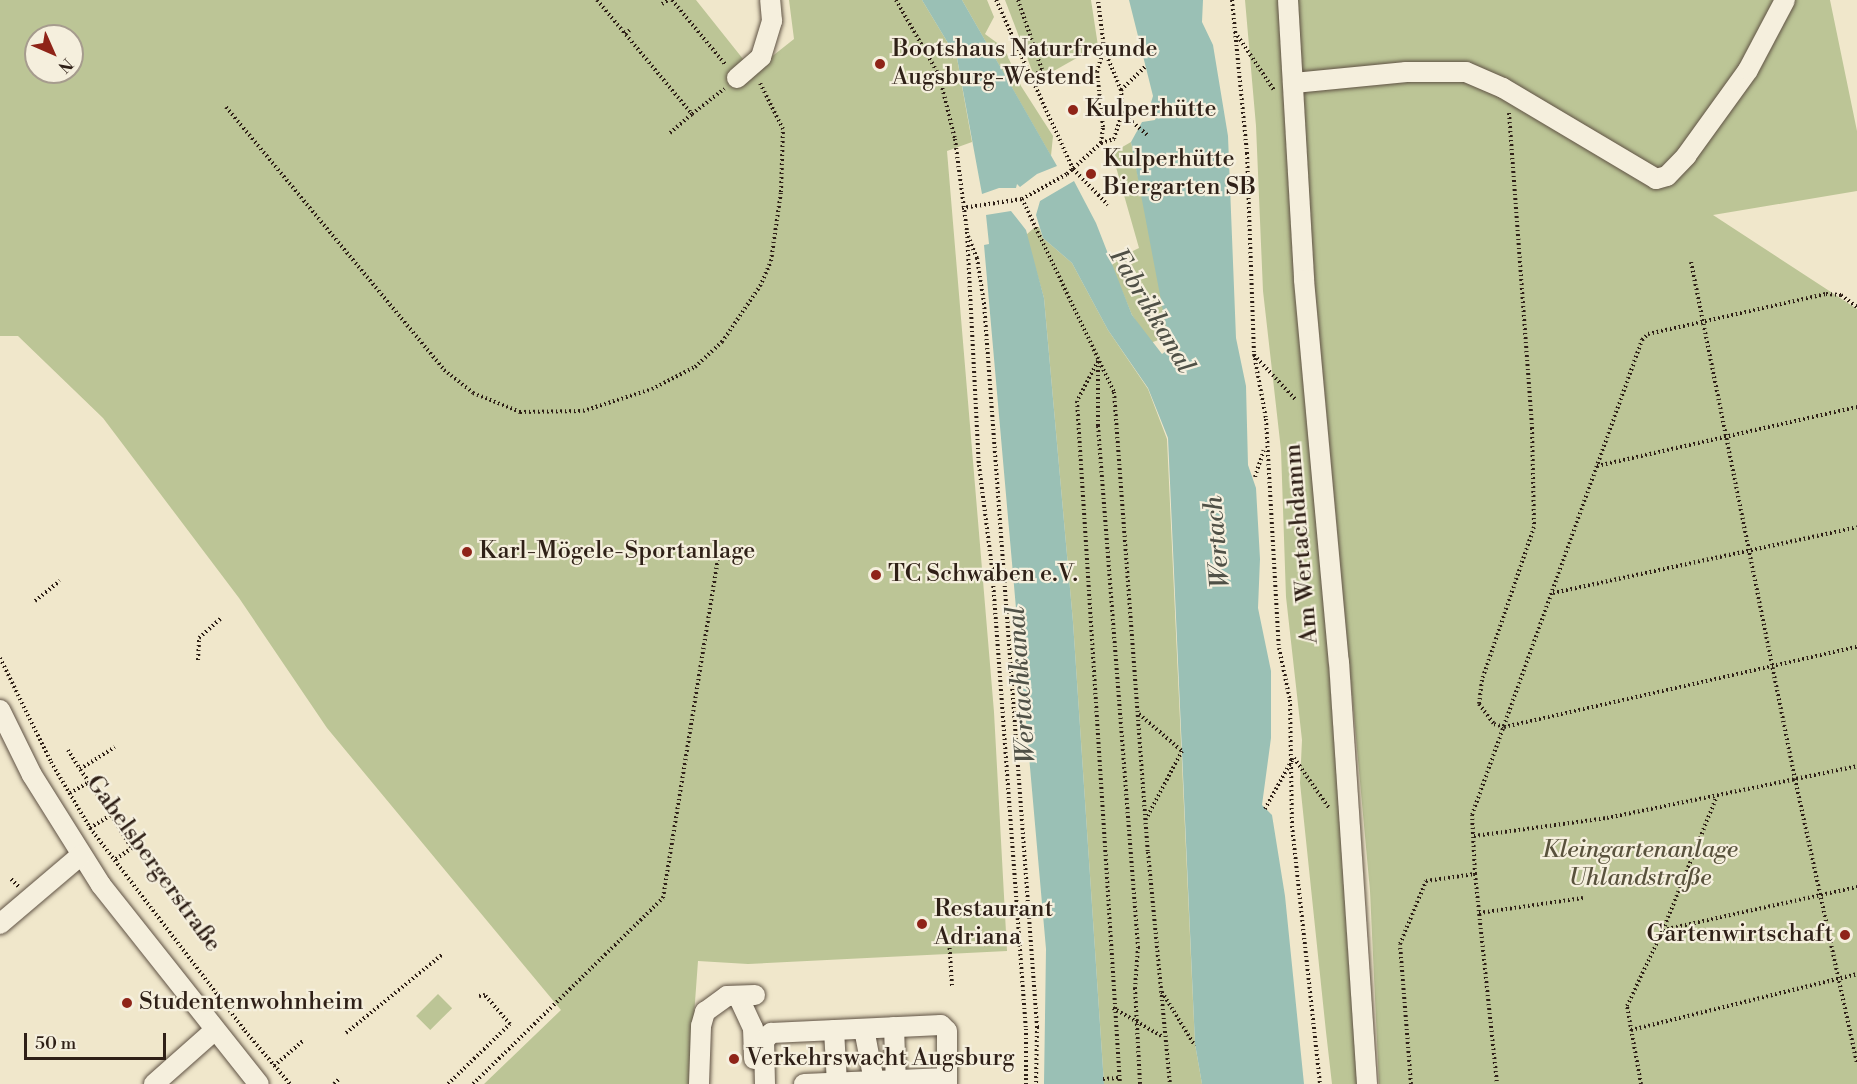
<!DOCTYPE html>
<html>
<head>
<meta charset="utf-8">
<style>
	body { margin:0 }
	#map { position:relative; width:1857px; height:1084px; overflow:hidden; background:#f0e7cb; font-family:"Libre Bodoni",serif }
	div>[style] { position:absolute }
	.green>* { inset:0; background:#bcc596; transform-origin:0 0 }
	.water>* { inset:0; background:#9ac0b5 }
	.path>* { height:4px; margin-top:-2px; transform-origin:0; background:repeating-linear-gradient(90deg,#2f2017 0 1.5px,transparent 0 4.5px) }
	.roads { filter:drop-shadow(0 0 2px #5f5244) drop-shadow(0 0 2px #5f5244) }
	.minor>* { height:20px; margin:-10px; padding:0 10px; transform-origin:10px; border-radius:10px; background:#f5efdd }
	.dots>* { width:16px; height:16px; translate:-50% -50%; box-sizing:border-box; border:3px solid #f5efdd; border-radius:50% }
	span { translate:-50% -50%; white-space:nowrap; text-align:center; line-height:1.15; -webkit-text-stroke:4.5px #f5efdd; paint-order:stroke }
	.poi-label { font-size:24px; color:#2f2017 }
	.left { translate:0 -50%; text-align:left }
	.right { translate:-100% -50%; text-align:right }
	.street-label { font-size:24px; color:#2f2017 }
	.park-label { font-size:24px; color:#59523d; font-style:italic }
	.water-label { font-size:26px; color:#4f5046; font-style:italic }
	.north { position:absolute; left:24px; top:24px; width:60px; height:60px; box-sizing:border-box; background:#f5efdd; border:2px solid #a69c8e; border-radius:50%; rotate:135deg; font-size:16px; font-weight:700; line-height:24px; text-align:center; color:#2f2017 }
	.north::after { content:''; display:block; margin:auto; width:21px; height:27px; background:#8f2418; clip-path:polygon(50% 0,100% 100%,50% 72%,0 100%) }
	.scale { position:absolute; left:24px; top:1033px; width:142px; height:27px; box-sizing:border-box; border:3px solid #2f2017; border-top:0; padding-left:8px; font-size:18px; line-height:21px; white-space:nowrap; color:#2f2017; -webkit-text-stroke:4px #f5efdd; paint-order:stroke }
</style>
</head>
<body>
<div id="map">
	<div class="green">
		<div style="clip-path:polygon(evenodd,0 0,696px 0,743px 59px,755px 49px,765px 62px,794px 39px,789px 0,922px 0,957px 58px,972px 142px,947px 151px,994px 712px,1007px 951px,748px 964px,698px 961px,689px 1084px,484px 1084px,561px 1010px,327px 728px,239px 598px,103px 418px,18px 336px,0 336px,0 0,36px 36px,72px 36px,72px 72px,36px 72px,36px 36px)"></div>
		<div style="clip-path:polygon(962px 0,987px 0,994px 17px,985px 34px,1004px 48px,1021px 86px,1053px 136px,1051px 156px)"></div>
		<div style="clip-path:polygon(1005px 0,1091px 0,1098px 46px,1036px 81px)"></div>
		<div style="clip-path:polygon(1245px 0,1283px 0,1362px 1084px,1332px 1084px,1326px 1032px,1300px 783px,1302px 740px,1286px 597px,1281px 450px,1263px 291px,1256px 126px)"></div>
		<div style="clip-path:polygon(1296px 0,1830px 0,1857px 131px,1857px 191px,1713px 215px,1857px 309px,1857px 1084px,1379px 1084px,1370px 891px,1315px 289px)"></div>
		<div style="clip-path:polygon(1131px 142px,1170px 336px,1150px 343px,1132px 315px,1110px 262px,1139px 248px,1112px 153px)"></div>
		<div style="clip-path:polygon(1035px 227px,1039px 227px,1043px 238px,1072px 263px,1108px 330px,1148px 389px,1167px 439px,1195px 1044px,1202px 1084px,1104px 1084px,1073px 622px,1044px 298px,1026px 235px)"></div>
		<div style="left:438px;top:994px;width:20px;height:31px;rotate:45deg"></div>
	</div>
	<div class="water">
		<div style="clip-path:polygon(922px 0,962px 0,1057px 166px,1037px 174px,1020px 187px,1017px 184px,1016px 188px,999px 188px,982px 194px,957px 58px)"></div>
		<div style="clip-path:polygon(1129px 0,1203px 0,1202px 22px,1213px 45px,1228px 136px,1236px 338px,1246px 386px,1248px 465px,1256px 488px,1260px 559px,1258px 608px,1271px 671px,1271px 738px,1262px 805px,1272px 815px,1285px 896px,1304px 1084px,1202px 1084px,1195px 1044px,1168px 438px,1148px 388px,1108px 330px,1072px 263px,1043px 238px,1036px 215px,1040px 201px,1074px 181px,1096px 223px,1132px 315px,1162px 354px,1170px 348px,1131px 142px,1142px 122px,1155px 120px,1157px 114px,1150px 106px,1153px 96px)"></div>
		<div style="clip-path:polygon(1011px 211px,1026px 230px,1044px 298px,1073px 622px,1104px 1084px,1044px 1084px,1046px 949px,984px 245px,989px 244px,986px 215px)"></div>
	</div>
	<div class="path">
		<div style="left:597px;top:0;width:148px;rotate:50.2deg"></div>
		<div style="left:692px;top:114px;width:41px;rotate:-38deg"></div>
		<div style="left:672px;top:0;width:83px;rotate:50.4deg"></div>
		<div style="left:896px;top:0;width:86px;rotate:60.2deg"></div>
		<div style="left:939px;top:75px;width:66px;rotate:76deg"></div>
		<div style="left:955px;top:139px;width:94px;rotate:82.6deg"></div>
		<div style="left:967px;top:232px;width:233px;rotate:87.1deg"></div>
		<div style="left:979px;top:465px;width:104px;rotate:82.8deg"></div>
		<div style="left:992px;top:568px;width:462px;rotate:85.8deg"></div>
		<div style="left:1026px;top:1029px;width:55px;rotate:90deg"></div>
		<div style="left:996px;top:0;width:186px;rotate:65.5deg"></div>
		<div style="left:1073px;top:169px;width:50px;rotate:45.8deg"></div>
		<div style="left:1018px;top:0;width:74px;rotate:71.1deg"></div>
		<div style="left:1042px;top:70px;width:14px;rotate:146deg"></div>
		<div style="left:1232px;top:0;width:154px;rotate:84.4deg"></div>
		<div style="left:1247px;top:153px;width:201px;rotate:88deg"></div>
		<div style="left:1254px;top:354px;width:66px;rotate:79.5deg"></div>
		<div style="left:1266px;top:419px;width:229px;rotate:86.8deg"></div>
		<div style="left:1279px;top:648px;width:53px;rotate:78.1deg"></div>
		<div style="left:1290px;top:700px;width:126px;rotate:89.1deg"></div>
		<div style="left:1292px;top:826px;width:260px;rotate:83.8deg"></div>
		<div style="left:662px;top:4px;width:7px;rotate:-34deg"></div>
		<div style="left:1235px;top:32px;width:70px;rotate:56.1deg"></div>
		<div style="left:625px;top:34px;width:6px;rotate:-39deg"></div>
		<div style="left:1121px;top:90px;width:35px;rotate:-44deg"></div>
		<div style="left:226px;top:107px;width:342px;rotate:50.3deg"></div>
		<div style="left:444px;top:370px;width:37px;rotate:38deg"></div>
		<div style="left:473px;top:393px;width:51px;rotate:22deg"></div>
		<div style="left:520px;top:412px;width:63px;rotate:-0.9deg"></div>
		<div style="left:583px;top:411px;width:72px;rotate:-17.7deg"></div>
		<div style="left:652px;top:389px;width:48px;rotate:-27.1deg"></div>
		<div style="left:695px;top:367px;width:37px;rotate:-43deg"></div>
		<div style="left:722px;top:342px;width:68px;rotate:-55.8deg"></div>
		<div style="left:760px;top:286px;width:27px;rotate:-66deg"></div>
		<div style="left:771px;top:261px;width:70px;rotate:-81.8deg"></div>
		<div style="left:781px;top:192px;width:63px;rotate:-88.2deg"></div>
		<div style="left:783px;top:129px;width:51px;rotate:-116.6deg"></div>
		<div style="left:1122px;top:113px;width:35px;rotate:41deg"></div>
		<div style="left:1509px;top:113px;width:316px;rotate:85.8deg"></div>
		<div style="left:1532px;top:428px;width:99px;rotate:88.8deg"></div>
		<div style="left:1534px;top:527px;width:162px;rotate:108.8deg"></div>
		<div style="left:1482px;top:680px;width:24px;rotate:97deg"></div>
		<div style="left:1479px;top:704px;width:25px;rotate:53deg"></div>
		<div style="left:1494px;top:724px;width:10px;rotate:17deg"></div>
		<div style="left:1504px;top:727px;width:362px;rotate:-12.8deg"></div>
		<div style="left:670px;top:133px;width:29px;rotate:-41deg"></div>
		<div style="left:1101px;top:143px;width:14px;rotate:-17deg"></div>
		<div style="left:1114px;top:139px;width:27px;rotate:-73deg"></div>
		<div style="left:1122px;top:113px;width:23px;rotate:-92deg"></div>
		<div style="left:1121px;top:90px;width:44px;rotate:-112.5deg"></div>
		<div style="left:1022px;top:199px;width:214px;rotate:64.5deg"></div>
		<div style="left:1114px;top:392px;width:461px;rotate:85.8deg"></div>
		<div style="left:1148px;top:852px;width:233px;rotate:84.6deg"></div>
		<div style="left:962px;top:208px;width:61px;rotate:-8.5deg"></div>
		<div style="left:1022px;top:199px;width:51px;rotate:-29.1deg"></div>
		<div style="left:1067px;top:174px;width:46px;rotate:-42.4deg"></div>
		<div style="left:1101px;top:143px;width:16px;rotate:-83deg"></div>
		<div style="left:1103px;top:127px;width:55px;rotate:-96.2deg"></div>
		<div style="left:1097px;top:72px;width:25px;rotate:-74deg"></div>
		<div style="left:1104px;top:48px;width:48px;rotate:-97.1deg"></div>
		<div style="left:968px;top:236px;width:24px;rotate:68deg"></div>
		<div style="left:977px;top:258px;width:46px;rotate:81.2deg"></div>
		<div style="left:984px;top:303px;width:726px;rotate:85.81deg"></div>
		<div style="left:1037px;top:1027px;width:57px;rotate:91deg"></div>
		<div style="left:1691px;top:262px;width:527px;rotate:78.63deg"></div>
		<div style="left:1795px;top:779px;width:292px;rotate:77.7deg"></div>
		<div style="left:1254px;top:355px;width:62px;rotate:47deg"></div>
		<div style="left:1098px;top:361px;width:45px;rotate:117.7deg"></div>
		<div style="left:1077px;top:401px;width:684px;rotate:86.4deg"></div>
		<div style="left:1098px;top:361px;width:65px;rotate:90deg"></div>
		<div style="left:1098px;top:426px;width:523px;rotate:85.61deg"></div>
		<div style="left:1138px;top:947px;width:41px;rotate:94.2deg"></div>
		<div style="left:1135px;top:988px;width:96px;rotate:87deg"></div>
		<div style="left:1597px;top:466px;width:267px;rotate:-12.8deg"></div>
		<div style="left:1255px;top:477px;width:28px;rotate:-72deg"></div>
		<div style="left:1553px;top:593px;width:311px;rotate:-12.2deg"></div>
		<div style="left:35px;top:601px;width:32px;rotate:-39deg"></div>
		<div style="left:0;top:658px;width:116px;rotate:63.9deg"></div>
		<div style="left:51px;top:762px;width:77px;rotate:59.4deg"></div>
		<div style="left:90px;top:828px;width:255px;rotate:52.6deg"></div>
		<div style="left:245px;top:1031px;width:70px;rotate:49.7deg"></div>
		<div style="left:198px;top:660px;width:22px;rotate:-87deg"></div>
		<div style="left:199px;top:638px;width:31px;rotate:-42deg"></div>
		<div style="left:1139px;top:714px;width:57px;rotate:40.7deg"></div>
		<div style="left:1182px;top:751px;width:77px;rotate:117.9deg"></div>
		<div style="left:68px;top:750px;width:22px;rotate:58deg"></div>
		<div style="left:1294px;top:758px;width:61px;rotate:55deg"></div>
		<div style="left:89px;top:782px;width:16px;rotate:-125deg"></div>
		<div style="left:80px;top:769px;width:41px;rotate:-32.2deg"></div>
		<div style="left:70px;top:793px;width:22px;rotate:-30deg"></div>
		<div style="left:89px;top:782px;width:40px;rotate:56deg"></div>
		<div style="left:111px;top:815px;width:39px;rotate:58deg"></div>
		<div style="left:132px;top:848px;width:22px;rotate:146deg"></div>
		<div style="left:1265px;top:809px;width:56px;rotate:-61.1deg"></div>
		<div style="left:90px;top:828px;width:25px;rotate:-32deg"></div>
		<div style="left:1474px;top:836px;width:134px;rotate:-7.7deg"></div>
		<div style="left:1607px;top:818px;width:255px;rotate:-11.7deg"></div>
		<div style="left:1475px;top:874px;width:211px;rotate:84deg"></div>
		<div style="left:11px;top:879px;width:11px;rotate:45deg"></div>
		<div style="left:1479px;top:913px;width:105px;rotate:-8.2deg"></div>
		<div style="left:1663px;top:930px;width:199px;rotate:-12.5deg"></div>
		<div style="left:949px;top:939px;width:47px;rotate:86.3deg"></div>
		<div style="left:1162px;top:992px;width:63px;rotate:58.6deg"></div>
		<div style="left:1113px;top:1008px;width:58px;rotate:30.1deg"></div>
		<div style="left:1631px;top:1030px;width:233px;rotate:-13.9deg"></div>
		<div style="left:346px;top:1033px;width:125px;rotate:-39.2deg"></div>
		<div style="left:274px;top:1066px;width:40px;rotate:-41deg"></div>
		<div style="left:1103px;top:1079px;width:16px;rotate:-4deg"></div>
		<div style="left:334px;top:1084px;width:7px;rotate:-45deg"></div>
		<div style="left:448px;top:1084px;width:86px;rotate:-44.1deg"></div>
		<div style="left:510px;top:1024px;width:38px;rotate:-131deg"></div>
		<div style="left:485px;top:995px;width:6px;rotate:171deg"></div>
		<div style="left:473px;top:1084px;width:266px;rotate:-44.4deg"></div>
		<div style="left:663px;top:898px;width:343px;rotate:-80.8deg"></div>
		<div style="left:1411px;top:1084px;width:140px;rotate:-94.5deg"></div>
		<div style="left:1400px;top:944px;width:68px;rotate:-67.6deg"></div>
		<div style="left:1426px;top:881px;width:49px;rotate:-8.1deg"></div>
		<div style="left:1475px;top:874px;width:59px;rotate:-92.9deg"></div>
		<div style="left:1472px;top:815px;width:505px;rotate:-70.31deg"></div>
		<div style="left:1642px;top:340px;width:8px;rotate:-45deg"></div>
		<div style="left:1648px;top:334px;width:182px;rotate:-12.7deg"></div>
		<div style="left:1826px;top:294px;width:15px;rotate:4deg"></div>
		<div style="left:1841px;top:295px;width:20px;rotate:37deg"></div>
		<div style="left:1641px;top:1084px;width:79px;rotate:-100.2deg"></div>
		<div style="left:1627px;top:1006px;width:84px;rotate:-64.7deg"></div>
		<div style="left:1663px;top:930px;width:142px;rotate:-68.1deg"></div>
	</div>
	<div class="roads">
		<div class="minor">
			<div style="left:1288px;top:0;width:280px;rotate:86.7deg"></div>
			<div style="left:1304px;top:280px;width:384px;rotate:84.8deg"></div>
			<div style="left:1339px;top:662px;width:423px;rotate:86.2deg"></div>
			<div style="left:737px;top:78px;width:32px;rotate:-41deg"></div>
			<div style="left:761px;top:57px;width:38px;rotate:-73deg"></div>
			<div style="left:772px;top:21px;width:21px;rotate:-95deg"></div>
			<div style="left:1294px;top:83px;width:113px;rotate:-5.6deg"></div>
			<div style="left:1406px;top:72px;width:60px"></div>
			<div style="left:1466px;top:72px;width:40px;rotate:23.4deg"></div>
			<div style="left:1503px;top:88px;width:178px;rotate:30.7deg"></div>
			<div style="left:1656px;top:179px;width:11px;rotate:-15deg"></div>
			<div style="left:1667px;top:176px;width:28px;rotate:-46deg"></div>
			<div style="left:1686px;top:156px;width:106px;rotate:-54.2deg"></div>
			<div style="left:1748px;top:70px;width:79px;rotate:-62.1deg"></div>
			<div style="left:0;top:710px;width:72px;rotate:63.8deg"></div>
			<div style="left:32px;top:775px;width:130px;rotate:57.9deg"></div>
			<div style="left:101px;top:885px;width:254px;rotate:51.6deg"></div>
			<div style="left:0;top:924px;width:106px;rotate:-40.4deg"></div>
			<div style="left:738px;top:996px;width:35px;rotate:65deg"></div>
			<div style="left:753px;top:1028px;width:31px;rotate:88deg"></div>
			<div style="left:894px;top:1027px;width:57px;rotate:88deg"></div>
			<div style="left:864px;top:1029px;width:53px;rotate:79.1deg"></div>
			<div style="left:834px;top:1030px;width:54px;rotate:86.8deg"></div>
			<div style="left:154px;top:1084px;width:81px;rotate:-41.5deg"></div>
			<div style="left:699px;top:1084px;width:58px;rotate:-88deg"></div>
			<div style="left:701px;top:1026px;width:15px;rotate:-74deg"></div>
			<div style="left:705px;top:1012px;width:27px;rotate:-36deg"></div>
			<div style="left:727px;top:996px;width:28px;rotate:-2deg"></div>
			<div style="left:765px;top:1084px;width:43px;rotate:-91.3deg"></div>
			<div style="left:764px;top:1041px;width:11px;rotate:-49deg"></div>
			<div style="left:771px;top:1033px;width:170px;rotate:-2.7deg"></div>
			<div style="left:941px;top:1025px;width:8px;rotate:45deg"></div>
			<div style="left:947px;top:1031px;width:53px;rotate:90deg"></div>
			<div style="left:804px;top:1084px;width:143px;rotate:-2.4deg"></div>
		</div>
	</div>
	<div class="dots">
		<div style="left:880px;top:64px;background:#8f2418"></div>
		<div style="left:1073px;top:110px;background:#8f2418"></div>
		<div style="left:1091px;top:174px;background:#8f2418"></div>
		<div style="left:467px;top:552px;background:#8f2418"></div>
		<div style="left:876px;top:575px;background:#8f2418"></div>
		<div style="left:922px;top:924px;background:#8f2418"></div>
		<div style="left:1845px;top:935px;background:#8f2418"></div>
		<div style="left:127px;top:1003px;background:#8f2418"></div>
		<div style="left:734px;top:1059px;background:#8f2418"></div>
	</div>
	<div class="poi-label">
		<span class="left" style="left:892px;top:64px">Bootshaus Naturfreunde<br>Augsburg-Westend</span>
		<span class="left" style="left:1085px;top:110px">Kulperhütte</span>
		<span class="left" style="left:1103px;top:174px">Kulperhütte<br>Biergarten SB</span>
		<span class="left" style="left:479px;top:552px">Karl-Mögele-Sportanlage</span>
		<span class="left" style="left:888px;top:575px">TC Schwaben e.V.</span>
		<span class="left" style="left:934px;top:924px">Restaurant<br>Adriana</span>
		<span class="right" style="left:1833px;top:935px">Gartenwirtschaft</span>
		<span class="left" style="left:139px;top:1003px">Studentenwohnheim</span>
		<span class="left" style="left:746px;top:1059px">Verkehrswacht Augsburg</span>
	</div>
	<div class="street-label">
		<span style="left:1302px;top:544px;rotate:-95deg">Am Wertachdamm</span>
		<span style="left:153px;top:864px;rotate:54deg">Gabelsbergerstraße</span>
	</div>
	<div class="park-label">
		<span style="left:1640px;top:865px">Kleingartenanlage<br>Uhlandstraße</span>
	</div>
	<div class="water-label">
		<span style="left:1151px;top:311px;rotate:59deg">Fabrikkanal</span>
		<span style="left:1218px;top:542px;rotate:-95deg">Wertach</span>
		<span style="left:1022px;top:685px;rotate:-94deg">Wertachkanal</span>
	</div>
	<div class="north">N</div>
	<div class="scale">50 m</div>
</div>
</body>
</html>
